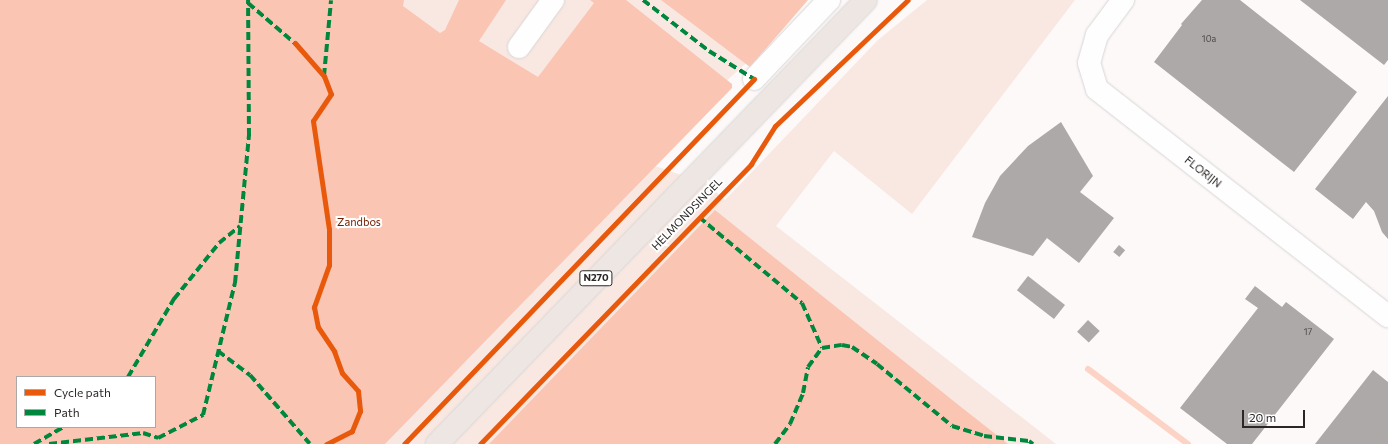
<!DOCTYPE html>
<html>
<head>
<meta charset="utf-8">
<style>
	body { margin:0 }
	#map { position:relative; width:1388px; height:444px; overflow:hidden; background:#fcf9f8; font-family:Commissioner,sans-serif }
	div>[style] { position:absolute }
	.green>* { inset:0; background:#f9e8e2 }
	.forest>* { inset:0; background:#fac5b3 }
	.stream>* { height:6px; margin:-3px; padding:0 3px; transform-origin:3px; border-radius:3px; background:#fdd3c5 }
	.building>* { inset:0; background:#aca9a8; transform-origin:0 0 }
	.roads { filter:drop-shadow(0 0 1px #d9d6d5) drop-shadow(0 0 1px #d9d6d5) }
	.minor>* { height:22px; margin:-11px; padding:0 11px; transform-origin:11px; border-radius:11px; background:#fffefe }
	.major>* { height:22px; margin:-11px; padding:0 11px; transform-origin:11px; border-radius:11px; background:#eee6e3 }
	.quiet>* { height:4px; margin-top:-2px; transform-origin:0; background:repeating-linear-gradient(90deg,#00873e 0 8px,transparent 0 12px) }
	.cycleway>* { height:5px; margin:-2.5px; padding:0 2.5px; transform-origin:2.5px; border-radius:2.5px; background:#e8590c }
	span { translate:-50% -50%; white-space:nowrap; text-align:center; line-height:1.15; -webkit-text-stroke:4px #fff; paint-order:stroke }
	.number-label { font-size:9px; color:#4b4846 }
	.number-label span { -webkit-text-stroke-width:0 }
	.shield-label span { padding:1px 3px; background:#fff; border:1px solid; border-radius:3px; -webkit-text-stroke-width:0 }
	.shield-label { font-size:10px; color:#2b2726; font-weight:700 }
	.street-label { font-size:11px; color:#2b2726 }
	.park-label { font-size:11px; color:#722000 }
	.legend { position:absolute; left:16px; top:376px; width:140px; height:52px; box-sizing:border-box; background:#fff; border:1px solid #aaa9a8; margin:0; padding:5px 7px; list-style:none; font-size:12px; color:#2b2726 }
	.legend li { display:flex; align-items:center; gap:8px; height:20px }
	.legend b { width:20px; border:1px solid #aaa9a8 }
	.scale { position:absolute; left:1242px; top:410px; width:63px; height:18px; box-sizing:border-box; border:2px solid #2b2726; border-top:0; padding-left:5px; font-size:12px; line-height:14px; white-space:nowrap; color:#2b2726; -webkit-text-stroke:3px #fff; paint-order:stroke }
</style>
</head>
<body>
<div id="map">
	<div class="green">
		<div style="clip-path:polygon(evenodd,0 0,802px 0,771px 41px,638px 160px,707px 184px,725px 200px,878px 40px,927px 0,1075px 0,912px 214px,834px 151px,776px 226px,1056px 444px,1008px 444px,1004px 441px,1002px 444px,0 444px,0 0,17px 377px,155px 377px,155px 427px,17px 427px,17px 377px)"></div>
	</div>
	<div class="forest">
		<div style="clip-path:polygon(evenodd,0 0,404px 0,403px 6px,440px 33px,445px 30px,459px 0,506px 0,479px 41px,538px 77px,594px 3px,590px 0,626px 0,732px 84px,732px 88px,385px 444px,0 444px,0 0,17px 377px,155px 377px,155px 427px,17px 427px,17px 377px)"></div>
		<div style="clip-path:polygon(661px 0,808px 0,750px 67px)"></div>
		<div style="clip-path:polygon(715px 210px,956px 403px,1008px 444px,489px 444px)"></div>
	</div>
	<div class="stream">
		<div style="left:1088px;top:369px;width:125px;rotate:36.9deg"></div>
	</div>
	<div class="building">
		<div style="clip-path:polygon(1202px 0,1240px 0,1357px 92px,1294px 172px,1154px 62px,1182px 25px,1181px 24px)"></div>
		<div style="clip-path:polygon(1300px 0,1388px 0,1388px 60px,1384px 65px)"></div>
		<div style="clip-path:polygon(1388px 96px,1388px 239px,1382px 232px,1374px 211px,1366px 202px,1353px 219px,1315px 189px)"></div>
		<div style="clip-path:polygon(1061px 122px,1093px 176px,1080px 192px,1114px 218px,1079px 263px,1047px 238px,1033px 256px,972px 237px,985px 203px,1000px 176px,1028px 146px)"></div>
		<div style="left:1119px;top:245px;width:8px;height:9px;rotate:40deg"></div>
		<div style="left:1028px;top:276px;width:47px;height:18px;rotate:38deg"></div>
		<div style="clip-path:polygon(1255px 286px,1282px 307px,1286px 302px,1334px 339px,1252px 444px,1227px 444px,1180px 408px,1258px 308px,1245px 299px)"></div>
		<div style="left:1088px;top:320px;width:16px;height:16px;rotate:43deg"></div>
		<div style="clip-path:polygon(1373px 370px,1388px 382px,1388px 444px,1315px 444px)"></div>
	</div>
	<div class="roads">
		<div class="minor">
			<div style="left:1123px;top:0;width:44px;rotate:126.6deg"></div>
			<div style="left:1097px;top:35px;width:29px;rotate:106deg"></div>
			<div style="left:1089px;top:63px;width:27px;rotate:73deg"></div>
			<div style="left:1097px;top:89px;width:369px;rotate:38deg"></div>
			<div style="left:519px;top:47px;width:58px;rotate:-54.1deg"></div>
			<div style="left:754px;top:79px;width:109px;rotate:-46.5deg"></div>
		</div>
		<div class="major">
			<div style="left:437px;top:444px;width:617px;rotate:-45.98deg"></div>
		</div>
	</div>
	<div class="quiet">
		<div style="left:643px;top:0;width:83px;rotate:37.7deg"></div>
		<div style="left:709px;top:51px;width:53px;rotate:31.9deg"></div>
		<div style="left:248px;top:3px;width:66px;rotate:40.7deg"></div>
		<div style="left:324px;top:76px;width:76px;rotate:-84.7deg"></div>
		<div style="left:699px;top:217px;width:134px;rotate:39.9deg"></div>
		<div style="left:802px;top:303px;width:49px;rotate:66deg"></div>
		<div style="left:218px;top:351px;width:40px;rotate:37deg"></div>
		<div style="left:250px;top:375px;width:91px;rotate:49deg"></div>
		<div style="left:128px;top:377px;width:91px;rotate:-59.5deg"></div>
		<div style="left:174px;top:299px;width:72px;rotate:-51.2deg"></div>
		<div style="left:219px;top:243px;width:27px;rotate:-39deg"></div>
		<div style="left:34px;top:444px;width:34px;rotate:-30deg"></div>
		<div style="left:49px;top:444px;width:95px;rotate:-6.7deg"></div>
		<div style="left:143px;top:433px;width:16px;rotate:18deg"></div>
		<div style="left:158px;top:438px;width:51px;rotate:-27.1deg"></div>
		<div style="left:203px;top:415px;width:136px;rotate:-76.4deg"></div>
		<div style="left:235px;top:283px;width:148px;rotate:-84.6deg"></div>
		<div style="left:249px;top:136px;width:136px;rotate:-90.4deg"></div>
		<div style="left:775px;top:444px;width:25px;rotate:-53deg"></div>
		<div style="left:790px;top:424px;width:34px;rotate:-67deg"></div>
		<div style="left:803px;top:393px;width:26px;rotate:-79deg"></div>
		<div style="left:808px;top:367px;width:24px;rotate:-54deg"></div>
		<div style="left:822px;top:348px;width:20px;rotate:-9deg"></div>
		<div style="left:842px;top:345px;width:10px;rotate:11deg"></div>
		<div style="left:852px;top:347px;width:30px;rotate:34deg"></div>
		<div style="left:877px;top:364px;width:97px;rotate:39.6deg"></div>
		<div style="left:952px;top:426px;width:34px;rotate:17deg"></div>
		<div style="left:984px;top:436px;width:45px;rotate:6.3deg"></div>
		<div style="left:1029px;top:441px;width:5px;rotate:37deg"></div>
	</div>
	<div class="cycleway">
		<div style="left:295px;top:43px;width:44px;rotate:48.7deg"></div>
		<div style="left:324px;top:76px;width:19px;rotate:69deg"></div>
		<div style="left:331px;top:94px;width:32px;rotate:124deg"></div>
		<div style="left:313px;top:121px;width:109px;rotate:81.6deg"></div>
		<div style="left:329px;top:229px;width:36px;rotate:90deg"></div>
		<div style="left:329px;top:265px;width:45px;rotate:109.7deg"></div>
		<div style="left:314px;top:307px;width:20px;rotate:79deg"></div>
		<div style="left:318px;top:327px;width:29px;rotate:56deg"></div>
		<div style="left:334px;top:351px;width:23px;rotate:70deg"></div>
		<div style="left:342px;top:373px;width:24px;rotate:48deg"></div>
		<div style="left:358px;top:391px;width:20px;rotate:84deg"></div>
		<div style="left:360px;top:411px;width:22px;rotate:112deg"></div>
		<div style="left:352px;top:431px;width:29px;rotate:153deg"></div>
		<div style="left:404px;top:444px;width:506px;rotate:-46.2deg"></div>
		<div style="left:480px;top:444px;width:390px;rotate:-45.9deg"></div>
		<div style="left:751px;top:164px;width:45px;rotate:-57.7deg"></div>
		<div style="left:775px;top:126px;width:183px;rotate:-43.5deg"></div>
	</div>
	<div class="number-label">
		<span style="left:1209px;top:39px">10a</span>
		<span style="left:1308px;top:332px">17</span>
	</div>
	<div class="shield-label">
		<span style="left:596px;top:278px">N270</span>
	</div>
	<div class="street-label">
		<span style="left:1203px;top:172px;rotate:38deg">FLORIJN</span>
		<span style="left:687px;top:214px;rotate:-46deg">HELMONDSINGEL</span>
	</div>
	<div class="park-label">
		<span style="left:359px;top:222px">Zandbos</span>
	</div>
	<ul class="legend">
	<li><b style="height:5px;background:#e8590c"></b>Cycle path</li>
	<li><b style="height:5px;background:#00873e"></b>Path</li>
	</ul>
	<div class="scale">20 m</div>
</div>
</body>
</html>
